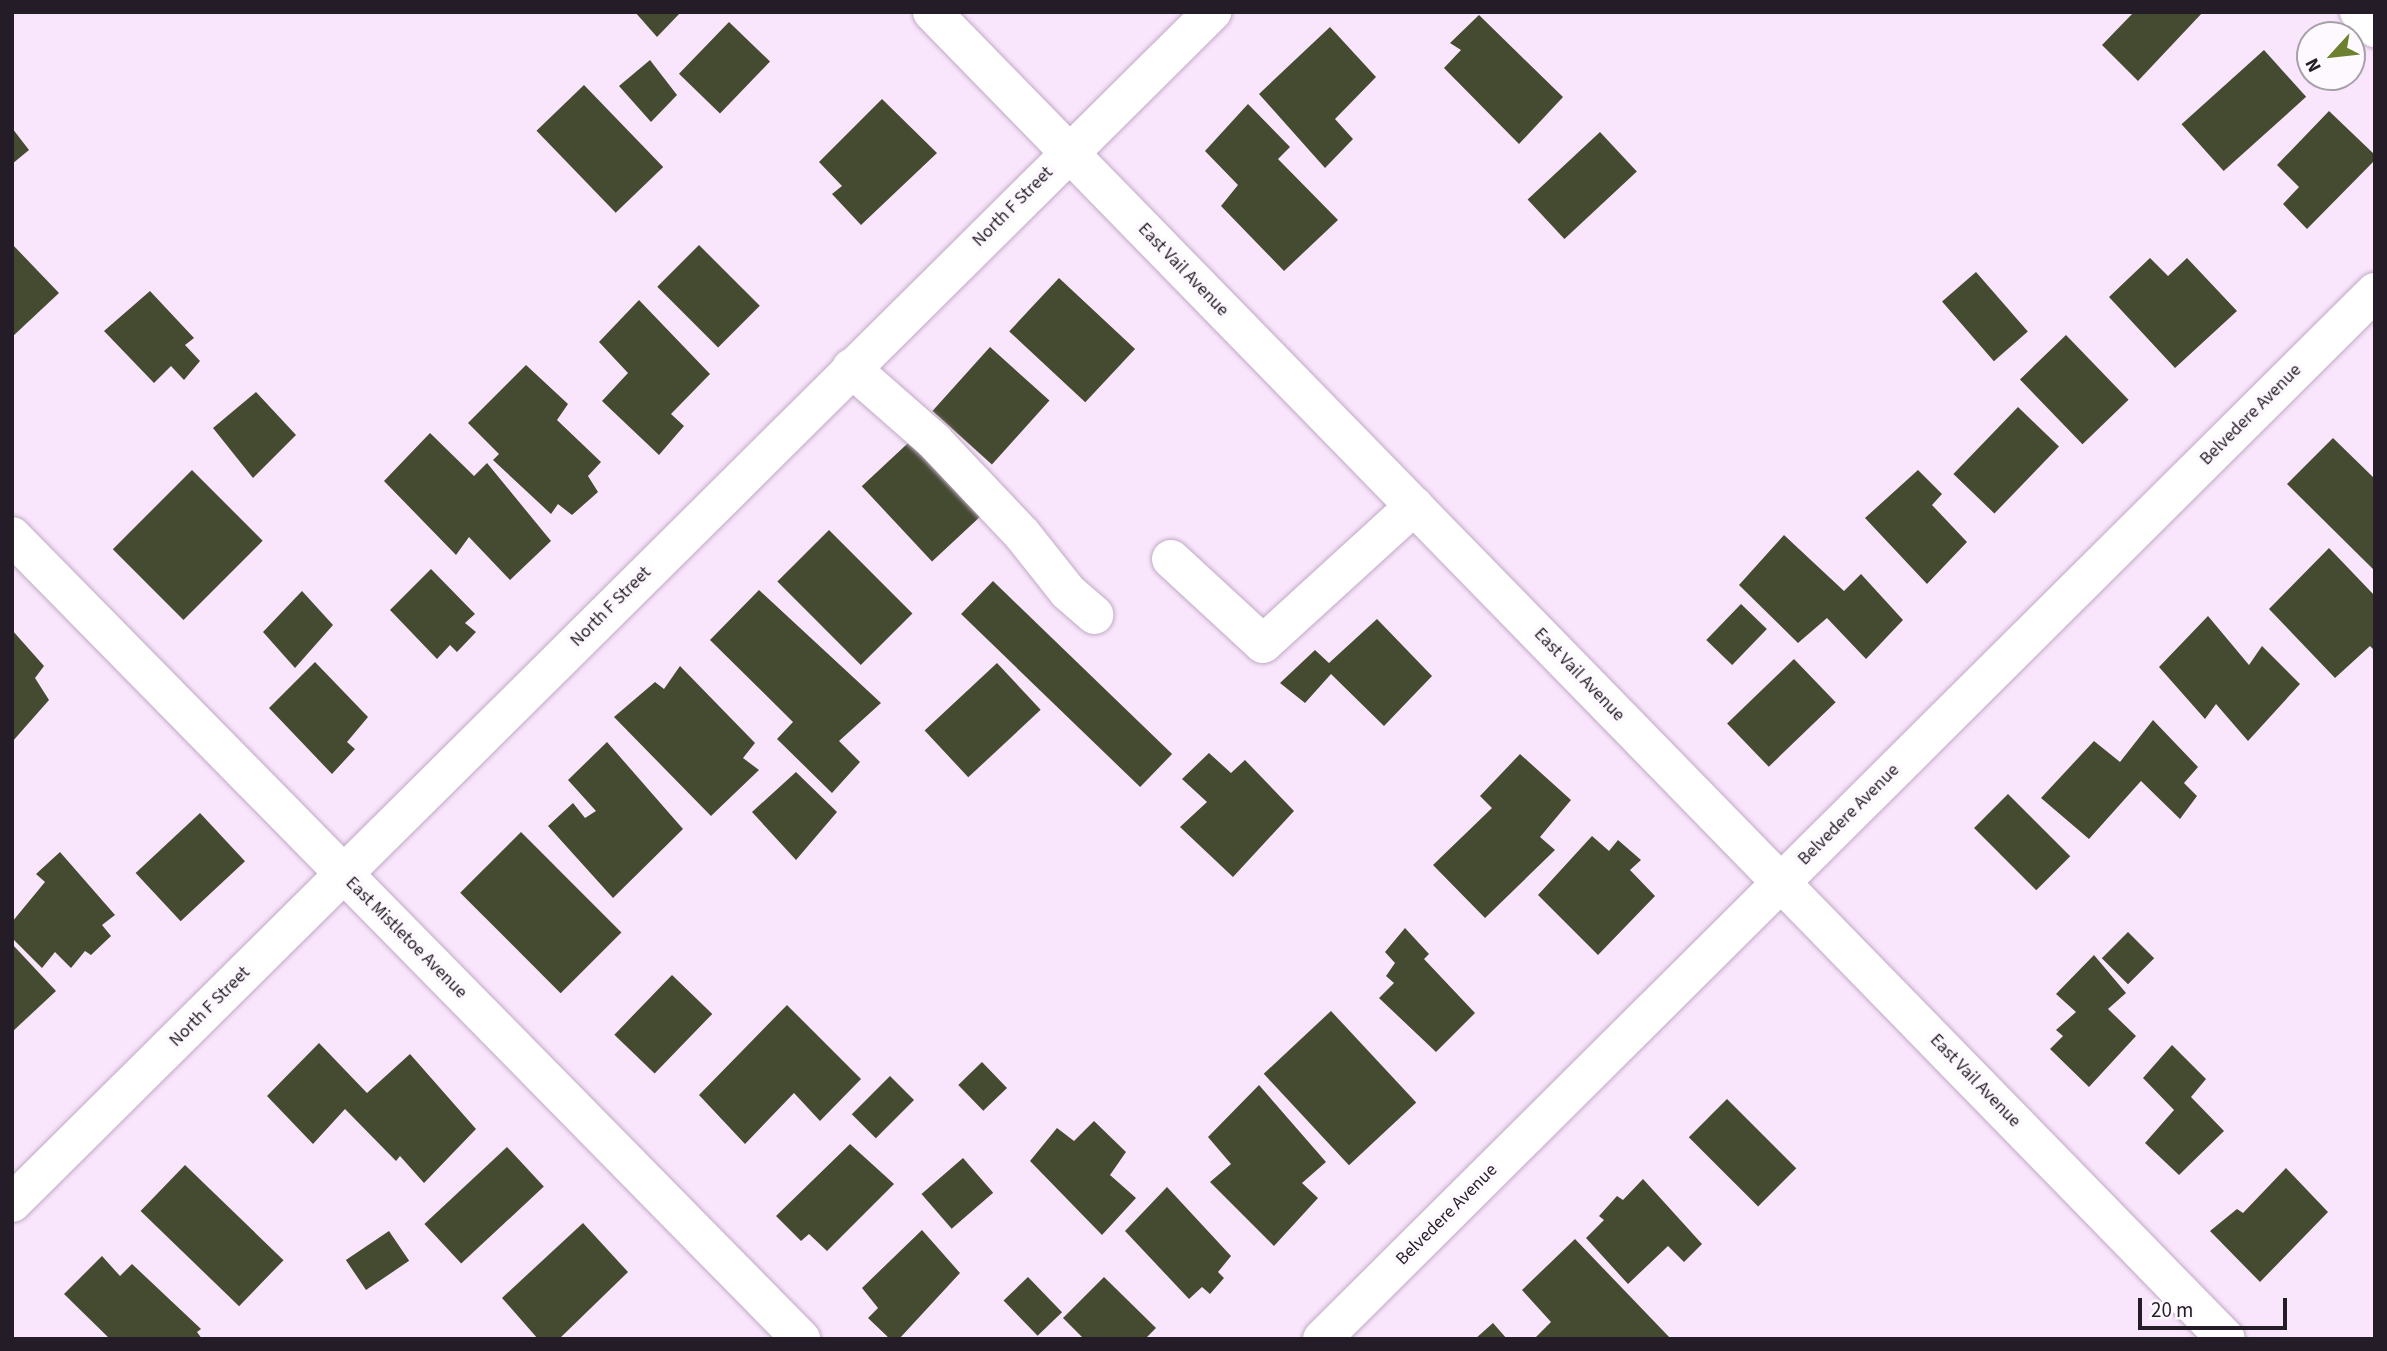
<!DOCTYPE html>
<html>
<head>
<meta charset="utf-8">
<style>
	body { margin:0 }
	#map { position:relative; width:2387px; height:1351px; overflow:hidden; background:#f9e6fc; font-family:"Source Sans 3",sans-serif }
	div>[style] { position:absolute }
	.building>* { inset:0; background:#444b30; transform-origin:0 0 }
	.roads { filter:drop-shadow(0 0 2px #c0aac4) drop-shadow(0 0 2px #c0aac4) }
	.minor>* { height:38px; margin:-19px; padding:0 19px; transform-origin:19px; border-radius:19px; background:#fff }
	span { translate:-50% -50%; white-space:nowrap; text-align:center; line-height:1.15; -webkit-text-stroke:7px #fdf9fe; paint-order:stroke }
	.street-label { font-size:18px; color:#241c26 }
	.frame { position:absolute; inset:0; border:14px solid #241c26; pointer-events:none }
	.north { position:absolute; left:2296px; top:21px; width:70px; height:70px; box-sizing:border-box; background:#fdf9fe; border:2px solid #a6a1a8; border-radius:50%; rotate:243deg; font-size:19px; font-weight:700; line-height:28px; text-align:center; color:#241c26 }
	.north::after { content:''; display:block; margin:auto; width:24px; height:32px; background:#6d802f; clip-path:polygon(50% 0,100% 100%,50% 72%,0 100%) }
	.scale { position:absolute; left:2138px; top:1298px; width:149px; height:32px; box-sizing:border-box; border:4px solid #241c26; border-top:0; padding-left:9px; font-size:21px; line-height:24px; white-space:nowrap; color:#241c26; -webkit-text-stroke:5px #fdf9fe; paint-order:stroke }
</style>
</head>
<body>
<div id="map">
	<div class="building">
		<div style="clip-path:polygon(635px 12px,681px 12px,657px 37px)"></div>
		<div style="clip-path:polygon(2134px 12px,2203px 12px,2138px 81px,2102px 45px)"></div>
		<div style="clip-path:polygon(1479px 15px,1563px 97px,1519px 144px,1444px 68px,1461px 50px,1450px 43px)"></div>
		<div style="left:729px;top:22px;width:57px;height:72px;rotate:44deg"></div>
		<div style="clip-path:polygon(1330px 27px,1376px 77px,1335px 119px,1353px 139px,1325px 168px,1259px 94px)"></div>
		<div style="left:2264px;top:50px;width:63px;height:111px;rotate:48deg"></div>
		<div style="clip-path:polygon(650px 60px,677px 95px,651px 122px,619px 86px)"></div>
		<div style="left:584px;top:85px;width:114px;height:66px;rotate:46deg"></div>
		<div style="clip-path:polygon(882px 99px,937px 153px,861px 225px,832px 194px,842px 186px,819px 162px)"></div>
		<div style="clip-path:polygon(1248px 104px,1290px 147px,1278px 159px,1338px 220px,1284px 271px,1221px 206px,1238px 185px,1205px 151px)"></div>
		<div style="clip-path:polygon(2329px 111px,2375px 155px,2375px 160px,2307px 229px,2283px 204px,2299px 187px,2277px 165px)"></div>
		<div style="clip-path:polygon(12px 128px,29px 150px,12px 164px)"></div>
		<div style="left:1600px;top:132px;width:54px;height:99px;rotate:47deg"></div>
		<div style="clip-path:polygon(12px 244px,59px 293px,12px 337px)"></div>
		<div style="left:699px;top:245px;width:86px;height:59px;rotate:45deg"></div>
		<div style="clip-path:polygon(2150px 258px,2168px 276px,2187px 258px,2237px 311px,2175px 368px,2109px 297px)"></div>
		<div style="left:1976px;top:272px;width:79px;height:45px;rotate:49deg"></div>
		<div style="left:1059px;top:278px;width:104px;height:73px;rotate:43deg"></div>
		<div style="clip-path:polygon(150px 291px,194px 338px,185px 345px,200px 361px,184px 380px,171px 366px,154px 383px,104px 331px)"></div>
		<div style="clip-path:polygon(639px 300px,710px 374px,671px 414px,684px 426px,659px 455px,602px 401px,628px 373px,599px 342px)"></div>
		<div style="left:2066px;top:335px;width:90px;height:64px;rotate:46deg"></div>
		<div style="left:990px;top:347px;width:80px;height:86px;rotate:42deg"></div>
		<div style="clip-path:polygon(526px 365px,568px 404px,557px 420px,601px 462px,588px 476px,598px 492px,572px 515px,558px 504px,551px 514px,493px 460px,499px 454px,468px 423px)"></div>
		<div style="clip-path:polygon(256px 392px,296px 435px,253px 478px,213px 428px)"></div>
		<div style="left:2018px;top:407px;width:57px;height:93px;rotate:44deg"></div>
		<div style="left:921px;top:431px;width:103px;height:81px;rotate:47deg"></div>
		<div style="clip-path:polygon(430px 433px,474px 476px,487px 463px,551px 541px,510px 580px,469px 537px,456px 555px,384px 481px)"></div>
		<div style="clip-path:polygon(2333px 438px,2375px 479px,2375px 571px,2287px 484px)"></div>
		<div style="left:192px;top:470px;width:100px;height:112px;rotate:45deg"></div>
		<div style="clip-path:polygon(1918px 470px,1942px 494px,1932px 505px,1967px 542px,1927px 584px,1865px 518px)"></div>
		<div style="left:829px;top:530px;width:118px;height:73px;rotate:45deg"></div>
		<div style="clip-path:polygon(1784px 535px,1844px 591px,1861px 574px,1903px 620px,1866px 659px,1827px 618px,1798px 643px,1739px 585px)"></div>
		<div style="clip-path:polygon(2329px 548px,2375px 596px,2375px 651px,2370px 646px,2335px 678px,2269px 609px)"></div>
		<div style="clip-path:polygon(431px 569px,475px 614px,465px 623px,476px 632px,457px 652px,450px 645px,437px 659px,390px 610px)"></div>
		<div style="left:993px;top:581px;width:249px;height:46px;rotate:44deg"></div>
		<div style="clip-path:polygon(759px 590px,881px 703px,839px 741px,860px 762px,832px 793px,777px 739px,793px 722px,710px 640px)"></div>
		<div style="clip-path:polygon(302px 591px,333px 625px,295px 668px,263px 632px)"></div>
		<div style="left:1741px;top:604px;width:36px;height:50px;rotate:44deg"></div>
		<div style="clip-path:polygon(2208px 616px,2249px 665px,2262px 646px,2300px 684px,2248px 741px,2216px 704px,2205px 719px,2159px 667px)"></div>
		<div style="clip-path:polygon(1377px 619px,1432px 676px,1384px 726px,1331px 674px,1305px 703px,1280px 683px,1315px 650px,1329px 663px)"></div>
		<div style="clip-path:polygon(12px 630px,44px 666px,35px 678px,49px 700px,12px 742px)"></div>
		<div style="left:1794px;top:659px;width:60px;height:93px;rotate:46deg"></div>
		<div style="clip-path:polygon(315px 662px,368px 717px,347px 742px,355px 749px,332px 774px,269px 708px)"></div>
		<div style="left:997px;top:663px;width:64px;height:99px;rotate:47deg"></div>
		<div style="clip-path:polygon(680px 666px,755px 743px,743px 758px,759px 770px,711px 816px,614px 717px,655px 682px,664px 689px)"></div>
		<div style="clip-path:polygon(2153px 720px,2198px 767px,2184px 783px,2197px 796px,2180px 819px,2141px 781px,2089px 839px,2041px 798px,2094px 741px,2120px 762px)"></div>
		<div style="clip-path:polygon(607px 742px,683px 829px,613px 898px,548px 826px,573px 803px,585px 818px,596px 811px,568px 780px)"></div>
		<div style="clip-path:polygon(1209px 753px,1231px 773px,1245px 760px,1294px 811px,1233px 877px,1180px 827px,1207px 802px,1182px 779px)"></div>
		<div style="clip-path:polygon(1520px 754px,1571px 800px,1540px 837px,1555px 850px,1485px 918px,1433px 865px,1492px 808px,1480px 796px)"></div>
		<div style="clip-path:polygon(796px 772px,837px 812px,796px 860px,752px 812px)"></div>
		<div style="left:2008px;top:794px;width:88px;height:48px;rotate:45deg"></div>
		<div style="left:200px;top:813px;width:66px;height:88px;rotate:47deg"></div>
		<div style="left:521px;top:832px;width:142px;height:86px;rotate:45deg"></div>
		<div style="clip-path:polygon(1592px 836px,1609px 851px,1618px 840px,1641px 860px,1630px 870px,1655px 896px,1598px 955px,1538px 895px)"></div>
		<div style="clip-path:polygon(60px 852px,115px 915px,102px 925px,111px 936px,91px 955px,85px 951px,71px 968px,55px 952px,42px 968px,12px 938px,12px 922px,45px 882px,36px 874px)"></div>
		<div style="clip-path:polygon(1405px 928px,1429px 954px,1424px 959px,1475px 1013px,1436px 1052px,1379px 998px,1394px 983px,1386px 976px,1395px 963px,1385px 952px)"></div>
		<div style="left:2128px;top:932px;width:37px;height:37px;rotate:45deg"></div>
		<div style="clip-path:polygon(12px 944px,56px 991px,12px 1032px)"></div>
		<div style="clip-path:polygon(2094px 955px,2126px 993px,2108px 1009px,2136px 1036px,2089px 1087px,2050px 1049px,2063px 1036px,2056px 1030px,2076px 1012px,2056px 994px)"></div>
		<div style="left:672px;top:975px;width:56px;height:83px;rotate:44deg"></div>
		<div style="clip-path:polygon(787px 1005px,861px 1079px,820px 1121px,794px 1093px,745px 1144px,699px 1095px)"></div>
		<div style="left:1331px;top:1011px;width:125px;height:92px;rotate:47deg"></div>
		<div style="clip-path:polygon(319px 1043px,367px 1093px,410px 1054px,476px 1129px,424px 1183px,400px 1156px,396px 1161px,345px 1109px,313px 1144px,267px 1096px)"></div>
		<div style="clip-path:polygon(2172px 1045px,2206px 1079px,2191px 1097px,2224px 1131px,2179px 1175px,2145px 1143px,2174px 1110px,2143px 1078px)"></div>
		<div style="left:982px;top:1062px;width:36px;height:33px;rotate:46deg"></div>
		<div style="left:890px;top:1076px;width:34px;height:54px;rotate:45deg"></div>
		<div style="clip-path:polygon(1259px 1085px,1326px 1162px,1302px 1183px,1318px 1198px,1274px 1246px,1210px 1182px,1231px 1164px,1208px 1137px)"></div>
		<div style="left:1727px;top:1099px;width:98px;height:54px;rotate:45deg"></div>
		<div style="clip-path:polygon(1094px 1121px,1126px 1152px,1110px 1175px,1136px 1198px,1102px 1235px,1030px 1161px,1057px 1128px,1074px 1141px)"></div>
		<div style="clip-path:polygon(850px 1144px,894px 1184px,827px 1251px,809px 1234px,801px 1241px,776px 1216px)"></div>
		<div style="left:507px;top:1147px;width:54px;height:113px;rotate:47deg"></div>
		<div style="left:963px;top:1158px;width:46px;height:55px;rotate:49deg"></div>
		<div style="left:185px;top:1165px;width:137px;height:64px;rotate:44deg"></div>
		<div style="clip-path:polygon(2286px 1168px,2328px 1212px,2260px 1282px,2210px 1231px,2237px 1209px,2243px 1213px)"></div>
		<div style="clip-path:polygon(1643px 1179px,1702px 1244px,1684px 1262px,1668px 1246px,1628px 1284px,1586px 1238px,1604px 1220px,1599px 1216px,1617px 1196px,1623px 1200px)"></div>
		<div style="clip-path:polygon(1167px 1187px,1231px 1256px,1218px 1272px,1224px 1278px,1210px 1294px,1202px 1287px,1189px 1299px,1125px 1231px)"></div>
		<div style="clip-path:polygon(583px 1223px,628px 1272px,559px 1339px,538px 1339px,502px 1298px)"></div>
		<div style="clip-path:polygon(922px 1230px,960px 1273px,899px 1339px,890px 1339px,868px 1318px,878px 1308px,862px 1288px)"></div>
		<div style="left:389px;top:1231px;width:36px;height:52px;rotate:56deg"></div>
		<div style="clip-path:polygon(1575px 1239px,1671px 1339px,1534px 1339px,1551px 1322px,1522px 1290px)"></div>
		<div style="clip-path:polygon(102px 1256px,120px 1276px,132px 1264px,201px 1329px,197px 1332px,202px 1339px,110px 1339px,64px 1294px)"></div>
		<div style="left:1028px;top:1277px;width:49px;height:34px;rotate:46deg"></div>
		<div style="clip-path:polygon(1104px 1277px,1156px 1328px,1145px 1339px,1084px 1339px,1063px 1318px)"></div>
		<div style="clip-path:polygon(1493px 1323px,1507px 1339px,1475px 1339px)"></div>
	</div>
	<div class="roads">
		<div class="minor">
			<div style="left:932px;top:12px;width:1853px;rotate:45.72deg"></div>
			<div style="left:2359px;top:12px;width:23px;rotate:45deg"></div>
			<div style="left:851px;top:368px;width:111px;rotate:41.3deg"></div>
			<div style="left:934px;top:441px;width:128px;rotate:46.6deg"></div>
			<div style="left:1022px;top:534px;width:74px;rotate:51.6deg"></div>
			<div style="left:1068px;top:592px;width:35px;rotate:41deg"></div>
			<div style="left:12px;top:536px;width:1126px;rotate:45.5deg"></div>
			<div style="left:1171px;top:559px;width:125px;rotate:42.7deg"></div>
			<div style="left:1263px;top:644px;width:205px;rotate:-42.4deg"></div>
			<div style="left:12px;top:1203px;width:1691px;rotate:-44.78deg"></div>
			<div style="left:1322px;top:1339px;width:1485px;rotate:-44.84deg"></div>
		</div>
	</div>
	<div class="street-label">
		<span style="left:1013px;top:207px;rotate:-45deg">North F Street</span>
		<span style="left:1183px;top:270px;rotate:46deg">East Vail Avenue</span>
		<span style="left:2251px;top:415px;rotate:-45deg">Belvedere Avenue</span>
		<span style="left:611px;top:607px;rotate:-45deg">North F Street</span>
		<span style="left:1579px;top:675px;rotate:46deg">East Vail Avenue</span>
		<span style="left:1849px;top:815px;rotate:-45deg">Belvedere Avenue</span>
		<span style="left:406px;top:938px;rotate:45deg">East Mistletoe Avenue</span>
		<span style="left:210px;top:1007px;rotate:-45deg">North F Street</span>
		<span style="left:1975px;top:1081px;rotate:46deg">East Vail Avenue</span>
		<span style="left:1447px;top:1215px;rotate:-45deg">Belvedere Avenue</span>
	</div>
	<div class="frame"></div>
	<div class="north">N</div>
	<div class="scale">20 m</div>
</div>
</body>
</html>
